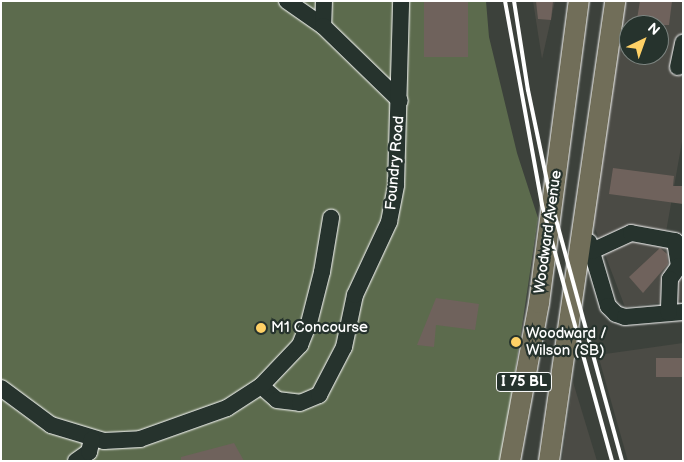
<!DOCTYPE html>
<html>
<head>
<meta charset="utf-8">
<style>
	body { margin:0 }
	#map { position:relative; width:684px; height:462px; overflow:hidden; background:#3c413b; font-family:"Balsamiq Sans",sans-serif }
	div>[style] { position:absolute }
	.built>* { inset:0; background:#4b4b45 }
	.green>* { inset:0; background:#5c6b4d }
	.building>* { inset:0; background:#6f625c; transform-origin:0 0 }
	.roads { filter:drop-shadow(0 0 1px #fff) drop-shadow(0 0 1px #fff) }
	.minor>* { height:16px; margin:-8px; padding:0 8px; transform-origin:8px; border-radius:8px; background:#26332d }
	.major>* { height:20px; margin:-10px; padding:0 10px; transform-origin:10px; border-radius:10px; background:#716e59 }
	.rail>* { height:4px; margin:-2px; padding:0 2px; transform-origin:2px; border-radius:2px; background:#fff }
	.dots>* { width:14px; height:14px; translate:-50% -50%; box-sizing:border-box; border:2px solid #26332d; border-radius:50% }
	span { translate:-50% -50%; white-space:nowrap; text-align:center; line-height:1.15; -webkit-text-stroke:4.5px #26332d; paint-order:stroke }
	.shield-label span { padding:1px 4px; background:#26332d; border:1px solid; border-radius:4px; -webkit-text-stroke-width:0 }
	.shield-label { font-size:14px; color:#fff; font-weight:700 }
	.street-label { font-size:15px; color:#fff }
	.poi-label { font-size:15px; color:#fff }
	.left { translate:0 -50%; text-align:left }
	.frame { position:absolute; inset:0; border:2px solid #fff; pointer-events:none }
	.north { position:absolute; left:619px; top:15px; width:50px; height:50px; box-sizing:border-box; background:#26332d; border:1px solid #7d8581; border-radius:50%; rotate:42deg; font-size:14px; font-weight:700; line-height:20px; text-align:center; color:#fff }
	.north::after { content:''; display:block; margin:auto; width:18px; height:22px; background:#ffd166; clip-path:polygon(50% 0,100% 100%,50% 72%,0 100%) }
</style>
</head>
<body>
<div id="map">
	<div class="built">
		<div style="clip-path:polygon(533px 1px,555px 1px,542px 59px)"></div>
		<div style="clip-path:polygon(evenodd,622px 1px,683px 1px,683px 136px,666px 232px,683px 236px,683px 300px,625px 307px,593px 223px,622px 1px,629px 25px,659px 25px,659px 55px,629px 55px,629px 25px)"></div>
		<div style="clip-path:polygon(683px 343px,683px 461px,628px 461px,598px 355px)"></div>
		<div style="clip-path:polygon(573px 382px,597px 461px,562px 461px)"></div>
	</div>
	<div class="green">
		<div style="clip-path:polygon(1px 1px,486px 1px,489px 37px,517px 153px,538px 218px,502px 461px,1px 461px)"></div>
	</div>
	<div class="building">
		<div style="left:424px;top:1px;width:44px;height:56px"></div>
		<div style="clip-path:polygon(536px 1px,553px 1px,551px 20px,538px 19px)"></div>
		<div style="clip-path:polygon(640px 1px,672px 1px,669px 25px,636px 25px)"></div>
		<div style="clip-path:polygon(613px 168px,674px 176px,673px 186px,683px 186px,683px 204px,609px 194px)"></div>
		<div style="clip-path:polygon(660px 248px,667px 254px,668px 264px,643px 293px,629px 277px)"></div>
		<div style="clip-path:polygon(436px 298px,479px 304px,475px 330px,436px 325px,434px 347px,417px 345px)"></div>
		<div style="left:683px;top:358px;width:19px;height:27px;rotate:90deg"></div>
		<div style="clip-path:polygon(234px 443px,244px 461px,181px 461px,181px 457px)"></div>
	</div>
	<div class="roads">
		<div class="minor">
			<div style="left:287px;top:1px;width:44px;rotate:34.8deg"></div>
			<div style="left:324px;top:1px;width:25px;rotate:92deg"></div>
			<div style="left:323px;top:26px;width:107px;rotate:44.2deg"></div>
			<div style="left:678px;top:67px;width:25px;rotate:-78deg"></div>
			<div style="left:589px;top:242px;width:67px;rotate:73.5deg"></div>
			<div style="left:608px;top:306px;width:11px;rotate:45deg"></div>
			<div style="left:616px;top:314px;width:9px;rotate:18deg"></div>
			<div style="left:625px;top:317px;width:58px;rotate:-4.9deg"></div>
			<div style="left:592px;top:251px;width:43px;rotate:-24.8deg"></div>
			<div style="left:631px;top:233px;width:45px;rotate:10.3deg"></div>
			<div style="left:675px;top:241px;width:25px;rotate:81deg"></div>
			<div style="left:679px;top:266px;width:16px;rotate:125deg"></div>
			<div style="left:670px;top:279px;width:34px;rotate:92deg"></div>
			<div style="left:261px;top:386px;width:21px;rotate:41deg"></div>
			<div style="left:277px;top:400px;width:23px;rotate:7deg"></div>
			<div style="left:300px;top:403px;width:21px;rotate:-23deg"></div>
			<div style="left:319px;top:395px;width:54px;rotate:-62.5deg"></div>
			<div style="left:344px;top:347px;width:53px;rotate:-78.1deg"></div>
			<div style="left:355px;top:295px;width:81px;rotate:-65deg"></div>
			<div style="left:389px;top:222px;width:38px;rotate:-79deg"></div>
			<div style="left:396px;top:185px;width:184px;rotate:-88.4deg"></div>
			<div style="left:1px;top:388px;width:62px;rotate:36.5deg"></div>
			<div style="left:51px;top:425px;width:55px;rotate:16.8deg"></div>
			<div style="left:104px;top:441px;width:36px;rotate:-3deg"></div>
			<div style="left:140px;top:439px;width:92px;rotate:-19.6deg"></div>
			<div style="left:227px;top:408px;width:40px;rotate:-32.9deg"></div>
			<div style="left:261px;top:386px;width:57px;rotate:-46.4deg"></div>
			<div style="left:300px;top:345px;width:24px;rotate:-68deg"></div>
			<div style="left:309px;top:323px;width:53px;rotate:-75.7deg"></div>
			<div style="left:322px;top:272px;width:55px;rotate:-80.5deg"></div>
			<div style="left:76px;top:461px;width:16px;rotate:-35deg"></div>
			<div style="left:89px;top:452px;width:13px;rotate:-77deg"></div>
		</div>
		<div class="major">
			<div style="left:510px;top:461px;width:161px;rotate:-79.6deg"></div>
			<div style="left:539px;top:303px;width:305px;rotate:-82.5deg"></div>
			<div style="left:549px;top:461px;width:465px;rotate:-81.8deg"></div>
		</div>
	</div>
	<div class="rail">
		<div style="left:505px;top:1px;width:207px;rotate:79.7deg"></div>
		<div style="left:542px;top:205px;width:265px;rotate:74.7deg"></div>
		<div style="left:514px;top:1px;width:90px;rotate:81.1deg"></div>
		<div style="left:528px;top:90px;width:117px;rotate:78.2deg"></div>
		<div style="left:552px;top:205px;width:265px;rotate:74.7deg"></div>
	</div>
	<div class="dots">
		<div style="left:261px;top:328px;background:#ffd166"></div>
		<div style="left:516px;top:342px;background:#ffd166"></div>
	</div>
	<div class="shield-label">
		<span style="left:524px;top:382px">I 75 BL</span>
	</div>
	<div class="street-label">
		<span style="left:395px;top:163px;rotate:-85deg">Foundry Road</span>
		<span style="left:548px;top:232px;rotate:-82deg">Woodward Avenue</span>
	</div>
	<div class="poi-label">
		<span class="left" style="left:271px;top:328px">M1 Concourse</span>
		<span class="left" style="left:526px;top:342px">Woodward /<br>Wilson (SB)</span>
	</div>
	<div class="frame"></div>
	<div class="north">N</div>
</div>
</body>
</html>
